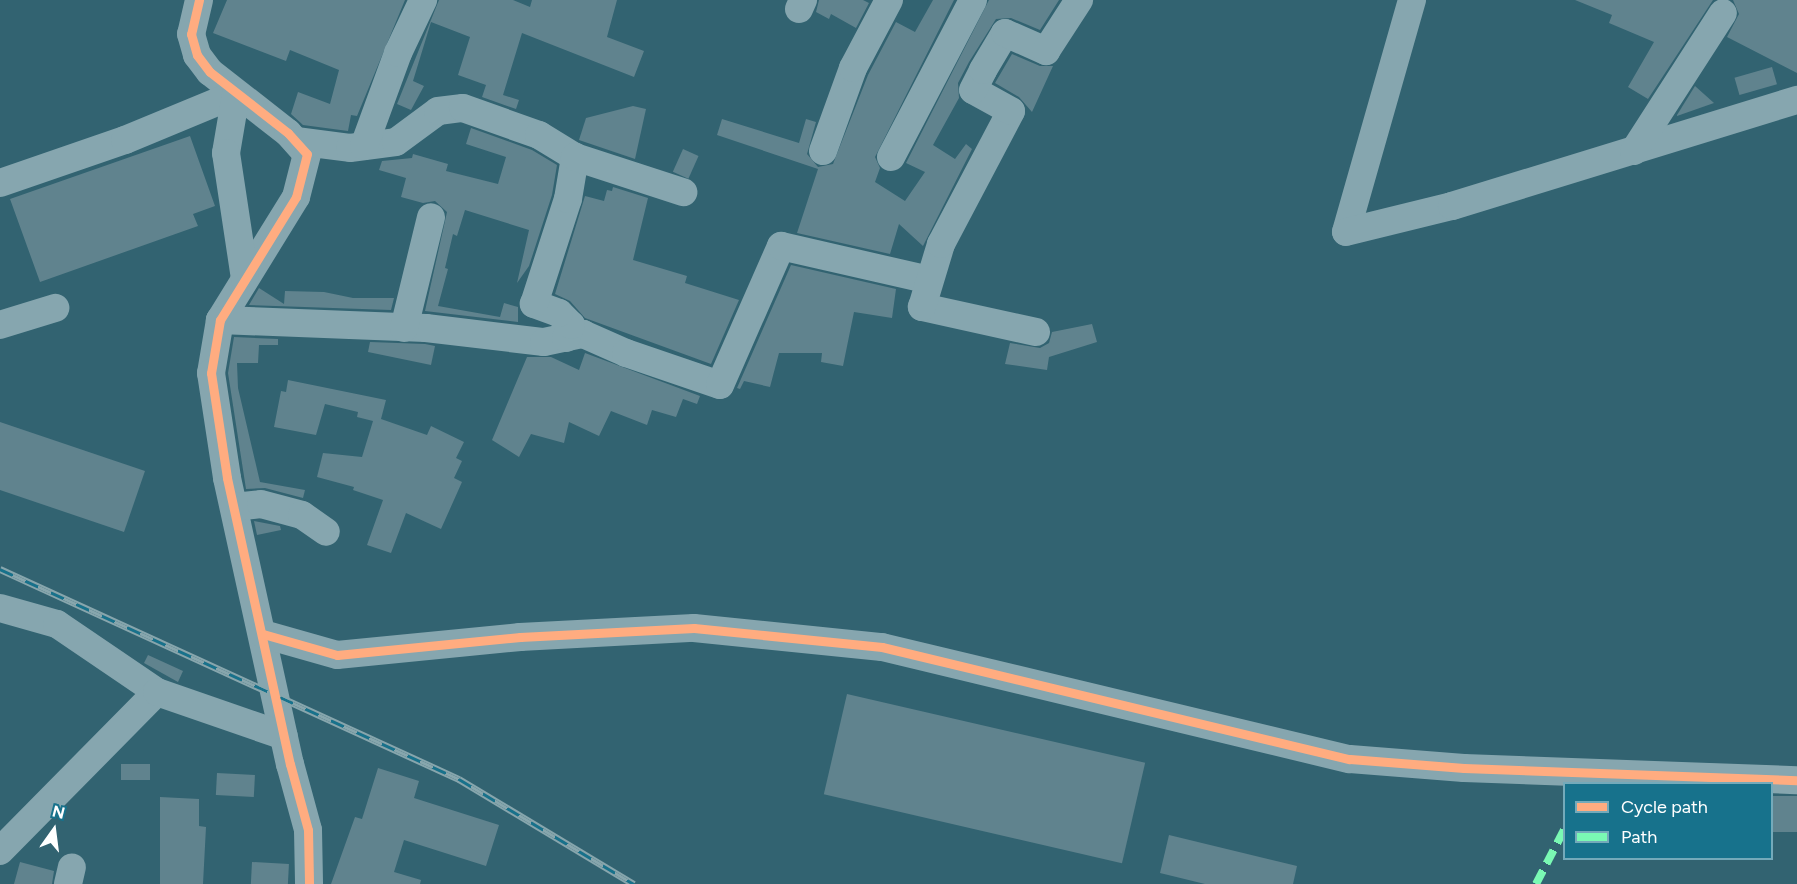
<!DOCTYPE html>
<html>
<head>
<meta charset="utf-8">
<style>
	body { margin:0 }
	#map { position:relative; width:1797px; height:884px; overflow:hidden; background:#326371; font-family:Figtree,sans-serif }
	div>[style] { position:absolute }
	.building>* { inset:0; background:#60838e; transform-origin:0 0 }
	.minor>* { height:28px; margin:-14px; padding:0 14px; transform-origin:14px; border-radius:14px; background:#86a6af }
	.rail>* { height:7px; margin-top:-3.5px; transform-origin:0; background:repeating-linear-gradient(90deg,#17728c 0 14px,#87a6ad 0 28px); box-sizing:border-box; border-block:2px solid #87a6ad }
	.quiet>* { height:8px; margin-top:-4px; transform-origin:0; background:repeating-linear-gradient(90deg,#7af9b4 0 15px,transparent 0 23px) }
	.cycleway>* { height:9px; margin:-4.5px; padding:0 4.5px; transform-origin:4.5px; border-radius:4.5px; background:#ffac80 }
	span { translate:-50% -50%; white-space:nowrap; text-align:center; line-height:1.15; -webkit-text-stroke:6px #17728c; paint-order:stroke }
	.legend { position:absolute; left:1563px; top:782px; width:210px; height:78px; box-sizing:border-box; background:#17728c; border:2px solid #74aaba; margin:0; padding:8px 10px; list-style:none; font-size:18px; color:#fff }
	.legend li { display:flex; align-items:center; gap:12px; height:30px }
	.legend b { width:30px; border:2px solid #74aaba }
	.north { position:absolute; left:24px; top:800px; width:60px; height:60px; -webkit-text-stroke:4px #17728c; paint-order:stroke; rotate:14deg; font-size:16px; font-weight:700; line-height:24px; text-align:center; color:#fff }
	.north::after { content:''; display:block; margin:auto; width:21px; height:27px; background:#fff; clip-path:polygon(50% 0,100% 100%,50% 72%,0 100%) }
</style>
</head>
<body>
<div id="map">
	<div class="building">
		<div style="clip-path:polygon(227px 0,405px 0,357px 116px,351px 115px,348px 131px,303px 125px,291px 114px,298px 92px,330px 104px,339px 70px,290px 50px,286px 61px,213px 33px)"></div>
		<div style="clip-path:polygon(439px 0,513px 0,530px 7px,532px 0,617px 0,607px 37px,644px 51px,634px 77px,522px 33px,503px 95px,519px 100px,516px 109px,482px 97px,486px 85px,458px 75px,470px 37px,431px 22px,413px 81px,424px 86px,411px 110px,397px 104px)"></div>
		<div style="clip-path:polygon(819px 0,863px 0,869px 3px,856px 28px,831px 14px,829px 19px,816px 12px)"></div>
		<div style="clip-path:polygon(933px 0,954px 0,875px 157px,880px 168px,875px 182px,905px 201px,925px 172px,906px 163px,989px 0,1059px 0,1040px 30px,1011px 18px,996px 19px,969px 62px,958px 83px,959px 98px,933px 145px,955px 159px,966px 144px,972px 149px,923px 246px,899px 224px,890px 254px,797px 233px,818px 169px,717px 135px,722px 119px,799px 143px,806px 119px,816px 122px,807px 154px,818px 167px,833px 164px,868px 75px,896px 22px,915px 32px)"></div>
		<div style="clip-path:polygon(1575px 0,1713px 0,1648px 99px,1628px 87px,1654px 42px,1609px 23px,1612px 15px)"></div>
		<div style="clip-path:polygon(1733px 0,1797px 0,1797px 73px,1727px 37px,1739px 14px)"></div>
		<div style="clip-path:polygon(1012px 54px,1040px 66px,1053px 66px,1032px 112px,1019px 97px,995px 83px)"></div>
		<div style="left:1772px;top:67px;width:18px;height:39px;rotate:74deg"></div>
		<div style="clip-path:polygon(1695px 86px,1714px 103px,1677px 116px,1677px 115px)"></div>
		<div style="clip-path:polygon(633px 106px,646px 109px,635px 159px,579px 140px,586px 118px)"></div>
		<div style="clip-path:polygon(471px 128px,532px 150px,557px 165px,552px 195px,529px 266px,517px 283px,529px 230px,465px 210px,457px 236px,453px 234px,445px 268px,448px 269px,438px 306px,500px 317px,504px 303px,518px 307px,518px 322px,425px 311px,447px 212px,435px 201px,423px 203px,401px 197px,406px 178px,379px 170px,382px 161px,412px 158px,413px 154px,448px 164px,446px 171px,498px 184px,506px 157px,466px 144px)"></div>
		<div style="clip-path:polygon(190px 136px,215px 206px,193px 214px,198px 226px,40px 282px,10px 199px)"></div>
		<div style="left:683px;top:149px;width:17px;height:25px;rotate:24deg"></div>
		<div style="clip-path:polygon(613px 187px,648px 198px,633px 260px,687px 276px,685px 283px,739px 300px,711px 364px,585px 318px,570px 301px,555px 294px,585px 196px,604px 201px,607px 190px,612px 191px)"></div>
		<div style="clip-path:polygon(791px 265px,896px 289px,892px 318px,854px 312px,843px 366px,821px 362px,822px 353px,779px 353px,770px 387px,744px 381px,740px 389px,737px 388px)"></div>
		<div style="clip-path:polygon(259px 288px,284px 304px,285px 291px,324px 292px,353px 298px,394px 298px,391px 310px,249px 305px)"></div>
		<div style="clip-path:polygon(1092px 324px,1097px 342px,1049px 357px,1047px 370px,1005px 364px,1010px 343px,1040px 348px,1049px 343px,1052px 332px)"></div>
		<div style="clip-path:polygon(234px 337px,278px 339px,278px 345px,259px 345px,258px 363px,237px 363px,238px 388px,260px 482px,305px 490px,303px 498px,265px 488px,246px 489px,228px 373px)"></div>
		<div style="clip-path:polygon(370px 342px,425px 344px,435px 346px,431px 365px,368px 352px)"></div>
		<div style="clip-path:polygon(585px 353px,700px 396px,697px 404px,683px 399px,676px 417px,652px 410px,647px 425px,611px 411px,599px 436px,569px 422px,564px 443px,531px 434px,519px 457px,492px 440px,527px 357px,551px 357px,579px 370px)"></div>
		<div style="clip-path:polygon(288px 380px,386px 400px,381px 419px,427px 435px,431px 426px,464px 442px,456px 458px,462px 461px,454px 478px,462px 482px,441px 529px,406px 513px,391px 553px,367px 545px,383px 500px,353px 490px,354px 487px,317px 477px,323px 453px,362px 457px,373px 421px,357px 417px,358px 412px,325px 404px,316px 435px,274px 427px,281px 391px,286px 392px)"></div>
		<div style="clip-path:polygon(0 422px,145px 471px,124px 532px,0 490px)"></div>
		<div style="clip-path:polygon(254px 521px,280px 526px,281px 530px,257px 535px)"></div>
		<div style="clip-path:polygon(148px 655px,183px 671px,178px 682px,144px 663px)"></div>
		<div style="left:847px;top:694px;width:306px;height:103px;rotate:13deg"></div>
		<div style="left:121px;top:764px;width:29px;height:16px"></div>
		<div style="clip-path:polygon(378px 768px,419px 781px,414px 798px,499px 825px,486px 866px,404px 840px,394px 872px,421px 880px,420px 884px,331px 884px,355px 817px,362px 819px)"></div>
		<div style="left:217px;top:773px;width:38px;height:22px;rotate:3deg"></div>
		<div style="left:1772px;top:796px;width:25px;height:36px"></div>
		<div style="clip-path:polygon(160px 797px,199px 799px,199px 826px,206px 827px,203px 884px,160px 884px)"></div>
		<div style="clip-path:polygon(1169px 835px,1297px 866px,1293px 884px,1205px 884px,1160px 873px)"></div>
		<div style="clip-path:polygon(20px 862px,54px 871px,52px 884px,14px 884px)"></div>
		<div style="left:252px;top:862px;width:37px;height:22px;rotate:3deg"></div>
	</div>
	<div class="minor">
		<div style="left:199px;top:0;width:35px;rotate:103deg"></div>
		<div style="left:191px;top:34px;width:22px;rotate:74deg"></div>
		<div style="left:197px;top:55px;width:21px;rotate:53deg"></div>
		<div style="left:210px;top:72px;width:99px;rotate:38deg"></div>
		<div style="left:288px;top:133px;width:28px;rotate:48deg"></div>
		<div style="left:307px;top:154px;width:44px;rotate:104.3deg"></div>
		<div style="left:296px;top:197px;width:145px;rotate:121.7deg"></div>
		<div style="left:220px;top:320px;width:54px;rotate:99.6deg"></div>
		<div style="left:211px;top:373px;width:106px;rotate:81.3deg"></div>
		<div style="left:227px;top:478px;width:293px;rotate:77.6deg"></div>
		<div style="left:290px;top:764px;width:68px;rotate:74.7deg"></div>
		<div style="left:308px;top:830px;width:54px;rotate:88.9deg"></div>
		<div style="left:1412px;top:0;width:241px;rotate:105.9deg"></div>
		<div style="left:1346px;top:232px;width:109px;rotate:-13.8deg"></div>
		<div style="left:1452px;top:206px;width:361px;rotate:-17.1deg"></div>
		<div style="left:799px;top:9px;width:10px;rotate:-66deg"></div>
		<div style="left:296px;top:141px;width:54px;rotate:7.4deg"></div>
		<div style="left:350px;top:148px;width:46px;rotate:-7.4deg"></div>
		<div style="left:396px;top:142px;width:52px;rotate:-36.4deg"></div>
		<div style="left:438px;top:111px;width:25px;rotate:-7deg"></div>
		<div style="left:463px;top:108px;width:81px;rotate:19.6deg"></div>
		<div style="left:539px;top:135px;width:42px;rotate:31.4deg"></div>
		<div style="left:364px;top:146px;width:99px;rotate:-69.9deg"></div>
		<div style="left:398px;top:53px;width:59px;rotate:-64.7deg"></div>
		<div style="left:823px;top:151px;width:88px;rotate:-70.1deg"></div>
		<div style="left:853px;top:68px;width:77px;rotate:-62.1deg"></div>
		<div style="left:1634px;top:151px;width:164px;rotate:-57.2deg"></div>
		<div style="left:891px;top:157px;width:177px;rotate:-62.4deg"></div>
		<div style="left:0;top:183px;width:132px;rotate:-19deg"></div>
		<div style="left:125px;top:140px;width:120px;rotate:-22.5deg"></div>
		<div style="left:236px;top:94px;width:60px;rotate:99.6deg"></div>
		<div style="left:226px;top:153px;width:126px;rotate:81.4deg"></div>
		<div style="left:220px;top:320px;width:206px;rotate:2.2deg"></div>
		<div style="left:426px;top:328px;width:119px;rotate:6.8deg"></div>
		<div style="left:544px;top:342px;width:40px;rotate:-12deg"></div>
		<div style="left:583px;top:334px;width:47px;rotate:23.8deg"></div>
		<div style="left:626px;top:353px;width:99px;rotate:18.8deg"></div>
		<div style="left:720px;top:385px;width:152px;rotate:-66.3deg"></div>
		<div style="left:781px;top:246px;width:152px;rotate:12.9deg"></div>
		<div style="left:0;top:325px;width:58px;rotate:-17.2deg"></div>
		<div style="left:404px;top:328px;width:114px;rotate:-76.3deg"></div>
		<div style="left:1036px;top:332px;width:117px;rotate:-167.6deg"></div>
		<div style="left:922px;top:307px;width:66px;rotate:-73.2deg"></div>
		<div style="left:941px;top:244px;width:150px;rotate:-62.2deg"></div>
		<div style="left:1011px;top:111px;width:43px;rotate:-151.1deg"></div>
		<div style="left:973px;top:90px;width:22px;rotate:-63deg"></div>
		<div style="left:983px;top:70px;width:43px;rotate:-59.3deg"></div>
		<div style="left:1005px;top:33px;width:45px;rotate:23.7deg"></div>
		<div style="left:1046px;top:51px;width:61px;rotate:-57.1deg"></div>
		<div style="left:566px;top:338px;width:14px;rotate:-69deg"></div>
		<div style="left:571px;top:325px;width:17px;rotate:-135deg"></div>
		<div style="left:559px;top:313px;width:27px;rotate:-160deg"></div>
		<div style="left:534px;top:304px;width:110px;rotate:-72.1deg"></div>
		<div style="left:568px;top:199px;width:43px;rotate:-80.5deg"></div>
		<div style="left:575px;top:157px;width:114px;rotate:18deg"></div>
		<div style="left:234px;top:507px;width:27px;rotate:-6deg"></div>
		<div style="left:261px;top:504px;width:42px;rotate:15deg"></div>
		<div style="left:302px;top:515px;width:29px;rotate:35deg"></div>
		<div style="left:0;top:608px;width:59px;rotate:15.7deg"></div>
		<div style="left:57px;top:624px;width:121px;rotate:34.2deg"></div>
		<div style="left:263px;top:634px;width:77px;rotate:15.8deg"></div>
		<div style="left:337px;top:655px;width:184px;rotate:-5.6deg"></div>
		<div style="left:520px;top:637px;width:174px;rotate:-3deg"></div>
		<div style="left:694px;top:628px;width:189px;rotate:5.8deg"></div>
		<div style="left:882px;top:647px;width:481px;rotate:13.5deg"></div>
		<div style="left:1350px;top:759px;width:114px;rotate:4.5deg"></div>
		<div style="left:1464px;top:768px;width:333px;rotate:2.1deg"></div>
		<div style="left:0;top:851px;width:223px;rotate:-45.4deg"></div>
		<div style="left:157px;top:692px;width:134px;rotate:19.1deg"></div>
		<div style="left:68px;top:884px;width:17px;rotate:-77deg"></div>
	</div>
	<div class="rail">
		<div style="left:0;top:569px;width:505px;rotate:24.58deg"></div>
		<div style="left:459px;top:779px;width:204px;rotate:31deg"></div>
	</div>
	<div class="quiet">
		<div style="left:1536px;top:884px;width:61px;rotate:-62.6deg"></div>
	</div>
	<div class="cycleway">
		<div style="left:199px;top:0;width:35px;rotate:103deg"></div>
		<div style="left:191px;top:34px;width:22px;rotate:74deg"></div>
		<div style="left:197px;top:55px;width:21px;rotate:53deg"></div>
		<div style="left:210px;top:72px;width:99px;rotate:38deg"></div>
		<div style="left:288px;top:133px;width:28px;rotate:48deg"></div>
		<div style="left:307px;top:154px;width:44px;rotate:104.3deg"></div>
		<div style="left:296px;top:197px;width:145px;rotate:121.7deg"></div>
		<div style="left:220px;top:320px;width:54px;rotate:99.6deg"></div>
		<div style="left:211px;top:373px;width:106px;rotate:81.3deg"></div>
		<div style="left:227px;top:478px;width:293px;rotate:77.6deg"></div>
		<div style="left:290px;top:764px;width:68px;rotate:74.7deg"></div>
		<div style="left:308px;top:830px;width:54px;rotate:88.9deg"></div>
		<div style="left:263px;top:634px;width:77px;rotate:15.8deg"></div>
		<div style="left:337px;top:655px;width:184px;rotate:-5.6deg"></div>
		<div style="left:520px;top:637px;width:174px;rotate:-3deg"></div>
		<div style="left:694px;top:628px;width:189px;rotate:5.8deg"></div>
		<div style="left:882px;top:647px;width:481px;rotate:13.5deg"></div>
		<div style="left:1350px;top:759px;width:114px;rotate:4.5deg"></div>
		<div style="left:1464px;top:768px;width:333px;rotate:2.1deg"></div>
	</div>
	<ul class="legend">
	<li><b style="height:8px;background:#ffac80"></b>Cycle path</li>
	<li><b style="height:8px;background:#7af9b4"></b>Path</li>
	</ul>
	<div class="north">N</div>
</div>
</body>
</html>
